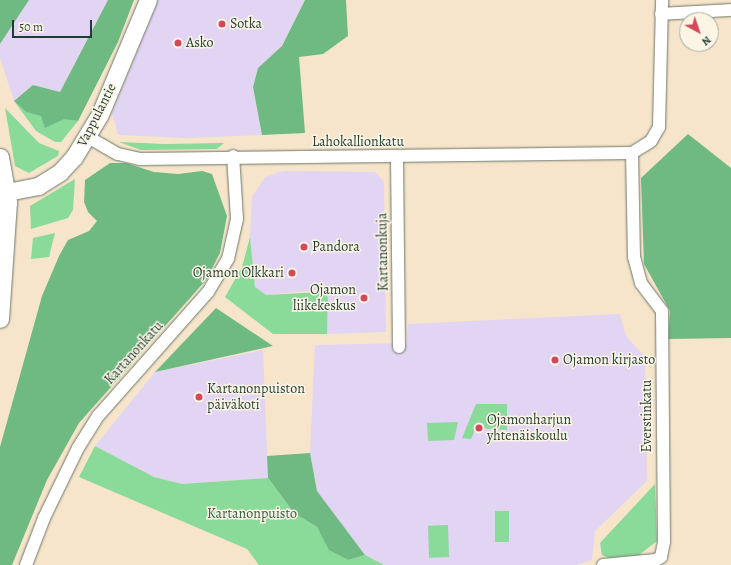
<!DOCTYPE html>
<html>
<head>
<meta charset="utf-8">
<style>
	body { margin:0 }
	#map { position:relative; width:731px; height:565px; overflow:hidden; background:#f7e5cb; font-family:Alegreya,serif }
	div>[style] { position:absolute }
	.built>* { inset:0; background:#e2d4f3 }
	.green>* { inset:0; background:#8ada9a; transform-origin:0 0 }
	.forest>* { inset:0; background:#6fba82 }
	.roads { filter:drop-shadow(0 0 1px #6b7869) drop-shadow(0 0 1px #6b7869) }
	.street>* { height:12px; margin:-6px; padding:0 6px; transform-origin:6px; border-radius:6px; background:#fff }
	.secondary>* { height:17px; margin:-8.5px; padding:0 8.5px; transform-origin:8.5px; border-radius:8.5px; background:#fff }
	.dots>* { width:11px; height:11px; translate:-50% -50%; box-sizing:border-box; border:2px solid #fcf5e5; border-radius:50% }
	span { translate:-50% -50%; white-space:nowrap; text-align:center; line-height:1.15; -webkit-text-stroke:3px #fcf5e5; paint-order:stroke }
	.poi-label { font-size:14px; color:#1f3d34 }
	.left { translate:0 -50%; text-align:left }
	.right { translate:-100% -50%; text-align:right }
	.street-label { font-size:14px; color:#1f3d34 }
	.park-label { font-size:14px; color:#345c48 }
	.north { position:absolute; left:679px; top:12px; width:40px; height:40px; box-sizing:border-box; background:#fcf5e5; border:1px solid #a4ab9e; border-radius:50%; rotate:140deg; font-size:11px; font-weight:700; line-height:16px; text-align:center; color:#1f3d34 }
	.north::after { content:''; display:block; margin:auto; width:14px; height:18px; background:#d1495b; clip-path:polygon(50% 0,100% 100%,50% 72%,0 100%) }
	.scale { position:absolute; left:12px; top:20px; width:80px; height:18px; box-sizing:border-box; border:2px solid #1f3d34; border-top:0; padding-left:5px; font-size:12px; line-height:14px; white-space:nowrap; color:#1f3d34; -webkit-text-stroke:3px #fcf5e5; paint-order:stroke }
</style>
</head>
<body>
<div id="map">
	<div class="built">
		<div style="clip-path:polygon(29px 0,108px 0,60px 92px,33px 85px,14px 101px,0 58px,0 44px)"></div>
		<div style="clip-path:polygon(158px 0,305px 0,282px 46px,258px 68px,253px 87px,262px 135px,185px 138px,118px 135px,112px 113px)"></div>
		<div style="clip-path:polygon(283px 171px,375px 172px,384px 182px,386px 332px,327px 334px,328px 297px,316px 290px,266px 295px,255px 287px,250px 237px,252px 197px,265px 177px)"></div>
		<div style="clip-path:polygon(620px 314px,626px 336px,645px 357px,647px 481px,595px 531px,592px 560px,576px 565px,384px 565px,365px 555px,317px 491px,310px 453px,315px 345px,407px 343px,408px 324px)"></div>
		<div style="clip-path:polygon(263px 350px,268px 478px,182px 484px,154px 477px,95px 446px,155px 372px)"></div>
	</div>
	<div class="green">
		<div style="clip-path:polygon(14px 101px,26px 112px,78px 121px,61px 142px,55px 142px,36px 131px)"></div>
		<div style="clip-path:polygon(5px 108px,39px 143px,59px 151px,58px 156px,29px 173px,15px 166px)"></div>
		<div style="clip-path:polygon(119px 142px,165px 144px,224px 143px,217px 149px,141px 150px)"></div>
		<div style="clip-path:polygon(75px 179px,73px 210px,68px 218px,31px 229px,30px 206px)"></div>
		<div style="clip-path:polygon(55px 233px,49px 257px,31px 259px,33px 238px)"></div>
		<div style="clip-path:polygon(250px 237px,255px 287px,266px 295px,322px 292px,328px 297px,327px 334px,273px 334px,225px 297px,242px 267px)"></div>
		<div style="clip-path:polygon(476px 404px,507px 404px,507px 430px,476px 428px,471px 439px,462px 438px)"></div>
		<div style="clip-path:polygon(458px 422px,454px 440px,428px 441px,427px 423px)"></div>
		<div style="clip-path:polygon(95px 446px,154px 477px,182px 484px,268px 478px,294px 513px,317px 527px,330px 550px,348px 560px,365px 555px,384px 565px,259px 565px,247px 549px,79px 477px)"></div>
		<div style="clip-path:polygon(655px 484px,657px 541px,639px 555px,609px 558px,602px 555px,600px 543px)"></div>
		<div style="left:495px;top:511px;width:14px;height:31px"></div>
		<div style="left:448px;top:525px;width:32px;height:20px;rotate:88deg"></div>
	</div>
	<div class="forest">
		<div style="clip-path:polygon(0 0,29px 0,0 44px)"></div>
		<div style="clip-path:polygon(108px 0,134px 0,118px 42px,78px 121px,64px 119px,45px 128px,41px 116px,26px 112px,14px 101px,33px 85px,60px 92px)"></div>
		<div style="clip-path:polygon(305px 0,346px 0,348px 36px,323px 54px,299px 57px,305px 133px,262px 135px,253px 87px,258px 68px,282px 46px)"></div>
		<div style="clip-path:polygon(688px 134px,731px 168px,731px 338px,668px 339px,670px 311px,644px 264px,641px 178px)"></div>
		<div style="clip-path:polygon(110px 163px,126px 163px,154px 172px,178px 174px,202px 171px,212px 174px,227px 216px,220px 253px,206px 280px,79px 423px,47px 480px,12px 565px,0 565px,0 447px,42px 296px,59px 256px,68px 240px,89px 231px,97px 221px,88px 212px,84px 202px,85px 180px)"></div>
		<div style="clip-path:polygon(216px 308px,273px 346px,155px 372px)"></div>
		<div style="clip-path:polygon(310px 453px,317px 491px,365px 555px,348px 560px,329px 550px,317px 527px,294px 513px,268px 478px,267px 456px)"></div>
	</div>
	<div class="roads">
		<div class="street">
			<div style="left:661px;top:14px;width:70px;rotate:-3.3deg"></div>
			<div style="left:88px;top:137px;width:34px;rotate:30deg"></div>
			<div style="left:118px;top:154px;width:23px;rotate:13deg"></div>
			<div style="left:140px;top:159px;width:492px;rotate:-0.7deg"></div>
			<div style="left:632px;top:153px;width:22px;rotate:-32deg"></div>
			<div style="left:651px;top:141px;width:16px;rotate:-60deg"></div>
			<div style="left:659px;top:127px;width:127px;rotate:-88.6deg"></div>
			<div style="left:397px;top:157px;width:190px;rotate:89.4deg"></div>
			<div style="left:26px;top:565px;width:50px;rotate:-69deg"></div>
			<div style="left:44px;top:518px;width:78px;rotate:-64.1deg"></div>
			<div style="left:78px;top:448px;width:39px;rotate:-58deg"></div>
			<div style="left:99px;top:415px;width:164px;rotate:-48.5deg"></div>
			<div style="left:208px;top:292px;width:39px;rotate:-59deg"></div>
			<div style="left:228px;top:259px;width:41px;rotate:-77.3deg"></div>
			<div style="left:237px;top:219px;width:63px;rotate:-93.6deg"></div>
			<div style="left:603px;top:565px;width:53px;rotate:-5.4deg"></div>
			<div style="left:656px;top:560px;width:6px;rotate:-31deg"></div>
			<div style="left:661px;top:557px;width:15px;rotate:-79deg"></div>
			<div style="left:664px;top:542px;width:231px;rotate:-90.5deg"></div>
			<div style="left:662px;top:311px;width:35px;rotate:-127deg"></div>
			<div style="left:641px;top:283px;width:27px;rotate:-105deg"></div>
			<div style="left:634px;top:257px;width:104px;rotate:-91.1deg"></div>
		</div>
		<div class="secondary">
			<div style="left:0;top:157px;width:46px;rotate:79.9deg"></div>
			<div style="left:8px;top:202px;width:117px;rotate:93.9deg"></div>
			<div style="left:7px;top:192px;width:32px;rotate:-11deg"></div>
			<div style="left:38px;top:186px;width:26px;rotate:-32deg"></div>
			<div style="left:60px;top:172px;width:21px;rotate:-47deg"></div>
			<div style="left:74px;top:157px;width:50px;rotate:-58.8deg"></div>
			<div style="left:100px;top:114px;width:124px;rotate:-67.2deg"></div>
		</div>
	</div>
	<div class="dots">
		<div style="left:222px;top:24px;background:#d1495b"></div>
		<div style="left:178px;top:43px;background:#d1495b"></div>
		<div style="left:304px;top:247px;background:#d1495b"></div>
		<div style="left:292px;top:273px;background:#d1495b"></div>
		<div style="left:364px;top:298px;background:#d1495b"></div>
		<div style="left:555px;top:360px;background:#d1495b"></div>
		<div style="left:199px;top:397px;background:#d1495b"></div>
		<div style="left:479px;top:428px;background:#d1495b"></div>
	</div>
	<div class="poi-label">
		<span class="left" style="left:230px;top:24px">Sotka</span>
		<span class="left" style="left:186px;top:43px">Asko</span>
		<span class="left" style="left:312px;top:247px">Pandora</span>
		<span class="right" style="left:284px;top:273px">Ojamon Olkkari</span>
		<span class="right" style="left:356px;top:298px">Ojamon<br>liikekeskus</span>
		<span class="left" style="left:563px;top:360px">Ojamon kirjasto</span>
		<span class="left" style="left:207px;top:397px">Kartanonpuiston<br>päiväkoti</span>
		<span class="left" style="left:487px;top:428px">Ojamonharjun<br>yhtenäiskoulu</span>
	</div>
	<div class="street-label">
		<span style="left:97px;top:115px;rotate:-63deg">Vappulantie</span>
		<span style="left:358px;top:142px">Lahokallionkatu</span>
		<span style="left:383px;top:252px;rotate:-91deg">Kartanonkuja</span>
		<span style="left:134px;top:353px;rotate:-48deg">Kartanonkatu</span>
		<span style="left:647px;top:416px;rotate:-90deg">Everstinkatu</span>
	</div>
	<div class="park-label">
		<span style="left:252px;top:514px">Kartanonpuisto</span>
	</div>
	<div class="north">N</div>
	<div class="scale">50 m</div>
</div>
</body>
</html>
